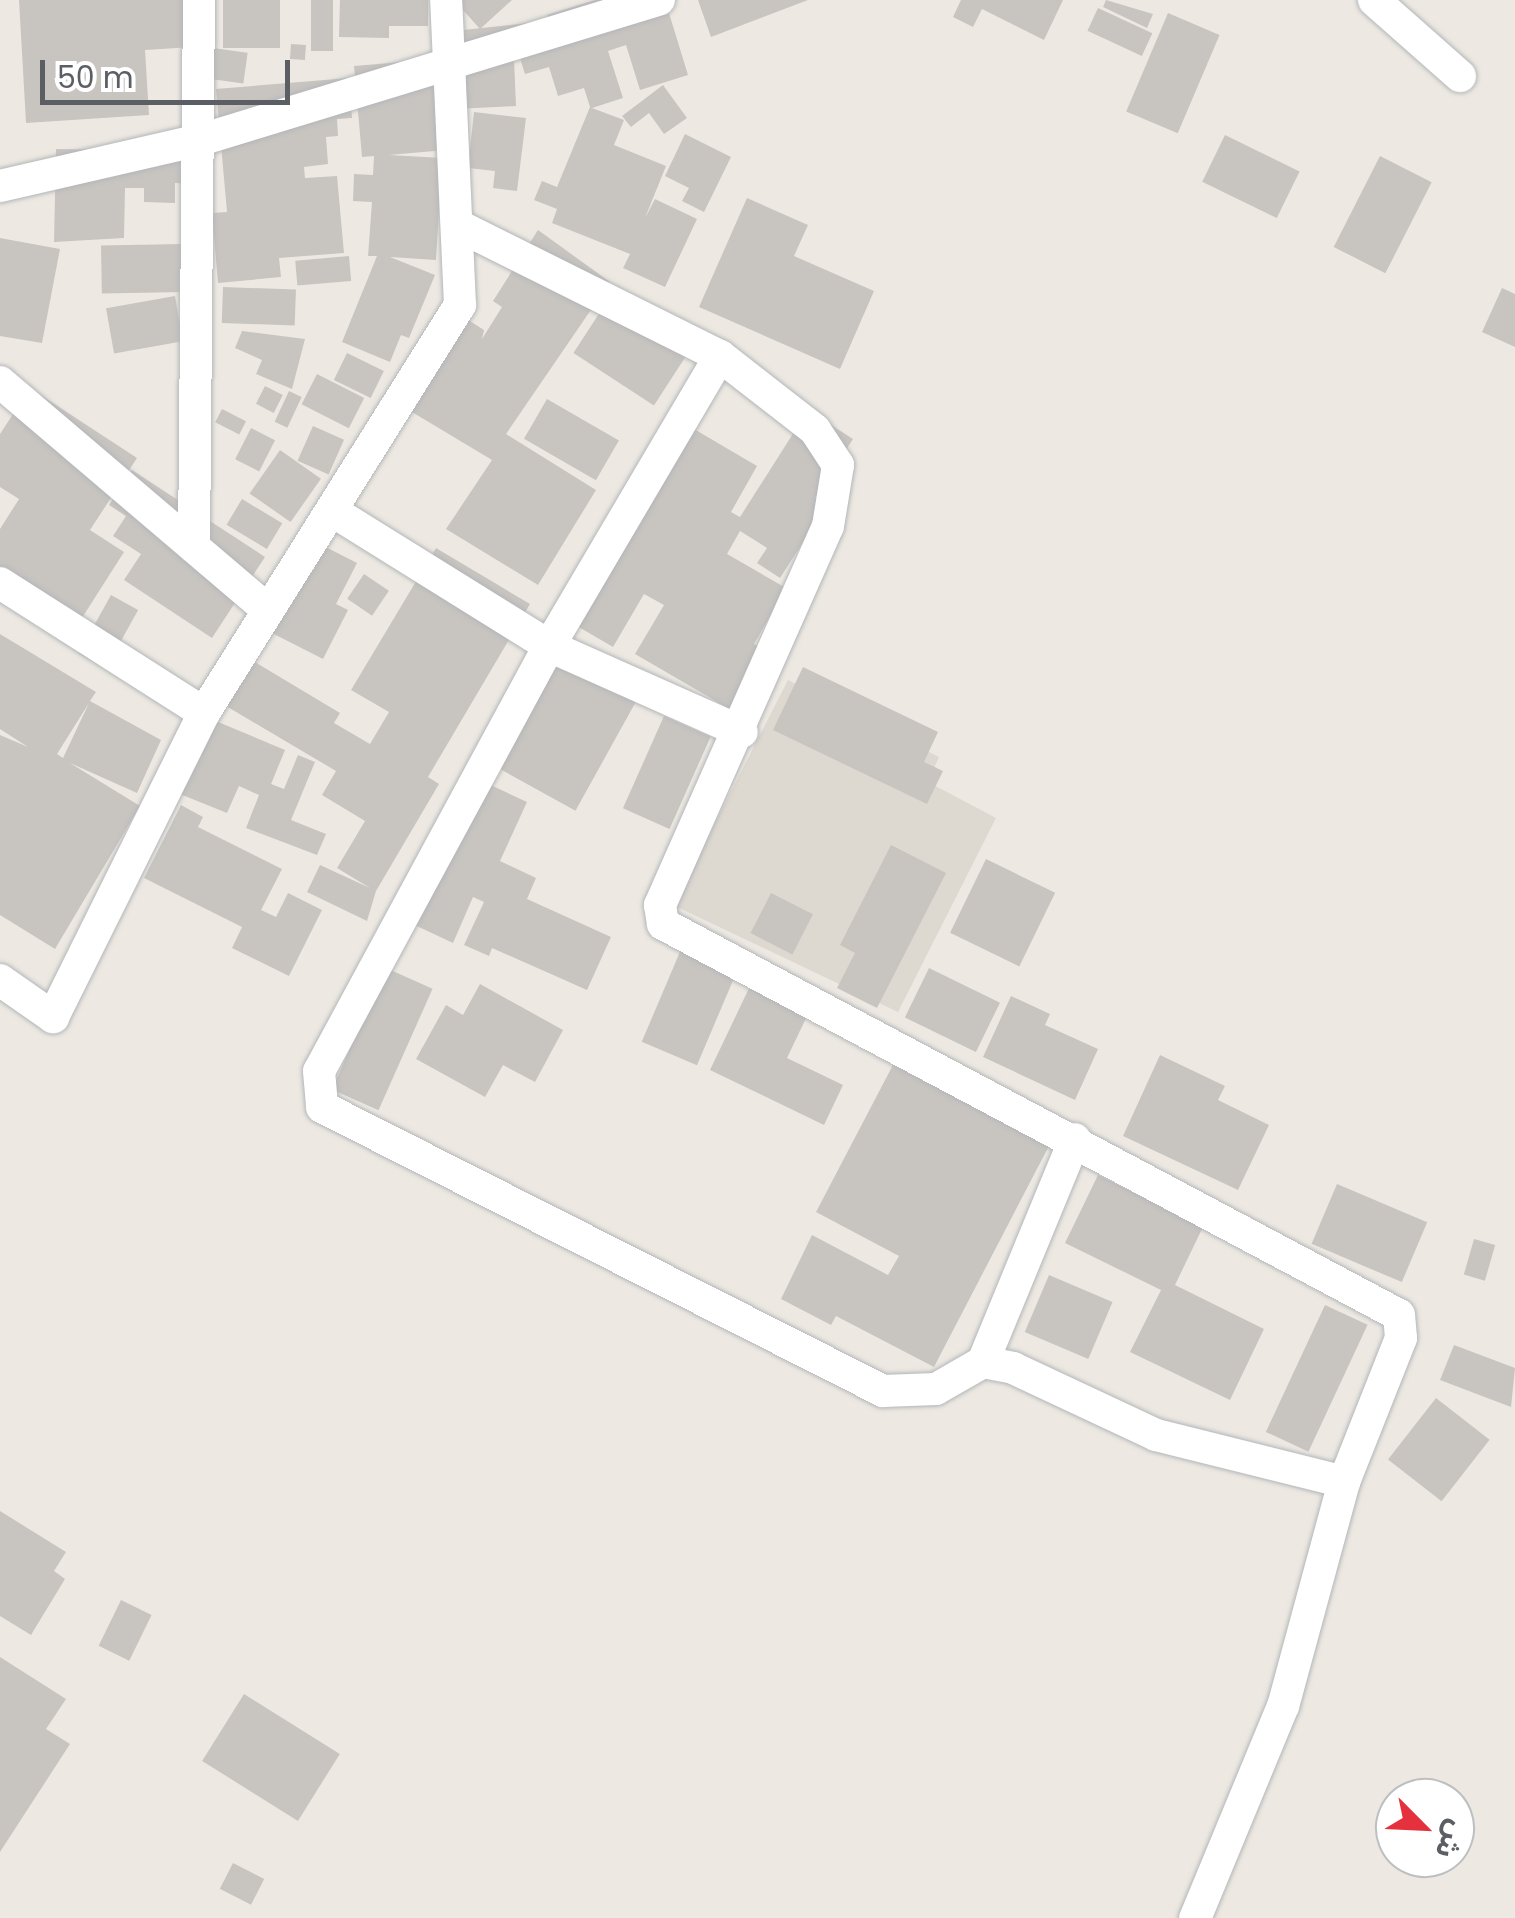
<!DOCTYPE html>
<html>
<head>
<meta charset="utf-8">
<style>
	body { margin:0 }
	#map { position:relative; width:1515px; height:1918px; overflow:hidden; background:#ede9e2; font-family:Poppins,"Noto Sans Arabic",sans-serif }
	div>[style] { position:absolute }
	.education>* { inset:0; background:#ddd8d0 }
	.building>* { inset:0; background:#c8c4c0; transform-origin:0 0 }
	.roads { filter:drop-shadow(0 0 2px #b3b6b9) drop-shadow(0 0 2px #b3b6b9) }
	.street>* { height:32px; margin:-16px; padding:0 16px; transform-origin:16px; border-radius:16px; background:#fff }
	span { translate:-50% -50%; white-space:nowrap; text-align:center; line-height:1.15; -webkit-text-stroke:9px #fff; paint-order:stroke }
	.north { position:absolute; left:1375px; top:1778px; width:100px; height:100px; box-sizing:border-box; background:#fff; border:2px solid #bdbfc1; border-radius:50%; rotate:114deg; font-size:28px; font-weight:700; line-height:40px; text-align:center; color:#5b5f63 }
	.north::after { content:''; display:block; margin:auto; width:35px; height:45px; background:#e4313d; clip-path:polygon(50% 0,100% 100%,50% 72%,0 100%) }
	.scale { position:absolute; left:40px; top:60px; width:250px; height:45px; box-sizing:border-box; border:5px solid #5b5f63; border-top:0; padding-left:12px; font-size:30px; line-height:35px; white-space:nowrap; color:#5b5f63; -webkit-text-stroke:8px #fff; paint-order:stroke }
</style>
</head>
<body>
<div id="map">
	<div class="education">
		<div style="clip-path:polygon(788px 680px,939px 757px,928px 782px,996px 818px,898px 1012px,673px 905px)"></div>
	</div>
	<div class="building">
		<div style="clip-path:polygon(19px 0,191px 0,193px 47px,145px 50px,149px 115px,26px 123px)"></div>
		<div style="left:223px;top:0;width:57px;height:48px"></div>
		<div style="left:311px;top:0;width:22px;height:51px"></div>
		<div style="clip-path:polygon(340px 0,428px 0,428px 26px,389px 26px,389px 38px,339px 37px)"></div>
		<div style="clip-path:polygon(454px 0,512px 0,480px 29px)"></div>
		<div style="clip-path:polygon(595px 0,665px 0,688px 75px,640px 90px,626px 45px,608px 51px,623px 98px,592px 108px,624px 120px,614px 145px,666px 166px,645px 218px,655px 199px,697px 219px,665px 287px,623px 268px,630px 254px,552px 223px,557px 209px,534px 200px,542px 181px,557px 187px,590px 107px,584px 88px,558px 96px,549px 67px,525px 74px,513px 36px,516px 106px,456px 109px,454px 31px,549px 21px,547px 15px)"></div>
		<div style="clip-path:polygon(698px 0,808px 0,711px 37px)"></div>
		<div style="clip-path:polygon(961px 0,1063px 0,1044px 40px,982px 9px,973px 27px,953px 17px)"></div>
		<div style="clip-path:polygon(1106px 0,1153px 14px,1147px 28px,1103px 7px)"></div>
		<div style="left:1098px;top:8px;width:60px;height:25px;rotate:25deg"></div>
		<div style="left:1168px;top:13px;width:56px;height:107px;rotate:23deg"></div>
		<div style="left:291px;top:44px;width:15px;height:15px;rotate:4deg"></div>
		<div style="left:213px;top:48px;width:35px;height:31px;rotate:8deg"></div>
		<div style="clip-path:polygon(438px 59px,446px 150px,389px 155px,442px 158px,436px 260px,390px 257px,435px 275px,409px 338px,401px 335px,390px 362px,342px 342px,377px 256px,368px 256px,372px 202px,353px 201px,354px 174px,373px 175px,374px 156px,362px 157px,354px 66px)"></div>
		<div style="clip-path:polygon(349px 78px,352px 118px,337px 119px,338px 136px,326px 137px,328px 164px,304px 167px,305px 178px,337px 176px,344px 253px,279px 258px,281px 277px,218px 283px,212px 213px,227px 212px,216px 89px)"></div>
		<div style="clip-path:polygon(663px 85px,687px 118px,664px 134px,649px 113px,631px 127px,622px 116px)"></div>
		<div style="clip-path:polygon(474px 112px,526px 118px,517px 191px,493px 188px,495px 171px,468px 168px)"></div>
		<div style="clip-path:polygon(685px 134px,731px 157px,704px 212px,682px 201px,689px 188px,665px 176px)"></div>
		<div style="left:1225px;top:135px;width:83px;height:52px;rotate:26deg"></div>
		<div style="clip-path:polygon(56px 149px,196px 151px,195px 184px,175px 183px,175px 203px,144px 202px,144px 188px,125px 188px,124px 238px,54px 242px)"></div>
		<div style="left:1380px;top:156px;width:58px;height:102px;rotate:27deg"></div>
		<div style="clip-path:polygon(747px 198px,808px 225px,794px 256px,874px 291px,840px 369px,699px 307px)"></div>
		<div style="clip-path:polygon(538px 230px,610px 282px,506px 434px,596px 490px,538px 585px,446px 529px,492px 460px,407px 409px,465px 318px,484px 330px,482px 339px,502px 307px,493px 301px)"></div>
		<div style="clip-path:polygon(0 238px,60px 249px,42px 343px,0 336px)"></div>
		<div style="left:183px;top:244px;width:48px;height:82px;rotate:89deg"></div>
		<div style="left:349px;top:256px;width:25px;height:54px;rotate:85deg"></div>
		<div style="left:617px;top:286px;width:96px;height:80px;rotate:33deg"></div>
		<div style="left:223px;top:287px;width:73px;height:36px;rotate:2deg"></div>
		<div style="clip-path:polygon(1502px 288px,1515px 294px,1515px 347px,1482px 332px)"></div>
		<div style="left:175px;top:296px;width:46px;height:70px;rotate:80deg"></div>
		<div style="clip-path:polygon(242px 331px,305px 339px,292px 389px,256px 374px,262px 360px,235px 348px)"></div>
		<div style="left:347px;top:353px;width:41px;height:30px;rotate:26deg"></div>
		<div style="left:317px;top:374px;width:53px;height:34px;rotate:27deg"></div>
		<div style="left:265px;top:386px;width:20px;height:20px;rotate:27deg"></div>
		<div style="clip-path:polygon(30px 388px,137px 458px,90px 530px,124px 552px,66px 643px,0 600px,0 529px,19px 499px,0 487px,0 434px)"></div>
		<div style="left:289px;top:391px;width:14px;height:34px;rotate:25deg"></div>
		<div style="left:547px;top:399px;width:83px;height:46px;rotate:30deg"></div>
		<div style="left:222px;top:409px;width:27px;height:15px;rotate:27deg"></div>
		<div style="clip-path:polygon(808px 410px,853px 439px,815px 498px,827px 505px,780px 578px,757px 563px,767px 548px,740px 531px,727px 554px,786px 588px,754px 644px,768px 652px,733px 711px,635px 654px,664px 605px,644px 594px,613px 647px,565px 619px,694px 429px,757px 466px,731px 512px,740px 517px)"></div>
		<div style="left:313px;top:426px;width:34px;height:38px;rotate:24deg"></div>
		<div style="left:251px;top:428px;width:27px;height:35px;rotate:27deg"></div>
		<div style="left:280px;top:450px;width:50px;height:53px;rotate:35deg"></div>
		<div style="clip-path:polygon(132px 470px,265px 557px,212px 638px,124px 580px,141px 554px,113px 536px,126px 516px,109px 505px)"></div>
		<div style="left:242px;top:499px;width:47px;height:30px;rotate:31deg"></div>
		<div style="clip-path:polygon(310px 539px,357px 563px,336px 604px,348px 610px,323px 659px,264px 629px)"></div>
		<div style="clip-path:polygon(436px 548px,530px 604px,428px 777px,439px 784px,376px 891px,367px 921px,307px 892px,320px 865px,370px 888px,337px 868px,365px 821px,322px 795px,336px 771px,226px 706px,253px 661px,340px 713px,334px 723px,370px 744px,389px 712px,351px 690px)"></div>
		<div style="left:364px;top:574px;width:30px;height:30px;rotate:34deg"></div>
		<div style="left:111px;top:595px;width:31px;height:67px;rotate:29deg"></div>
		<div style="left:551px;top:628px;width:110px;height:148px;rotate:29deg"></div>
		<div style="clip-path:polygon(evenodd,0 634px,96px 692px,90px 701px,161px 740px,137px 793px,70px 763px,140px 806px,55px 949px,0 915px,0 735px,28px 747px,0 729px,0 634px,89px 703px,63px 758px,57px 754px,89px 703px)"></div>
		<div style="clip-path:polygon(803px 667px,938px 732px,924px 762px,943px 771px,927px 804px,773px 730px)"></div>
		<div style="left:664px;top:716px;width:51px;height:101px;rotate:24deg"></div>
		<div style="clip-path:polygon(211px 719px,285px 750px,271px 784px,284px 789px,298px 755px,315px 762px,291px 820px,326px 834px,317px 855px,246px 828px,259px 795px,239px 786px,227px 813px,180px 794px)"></div>
		<div style="clip-path:polygon(471px 776px,527px 802px,500px 861px,536px 878px,527px 899px,611px 937px,587px 990px,492px 948px,489px 956px,464px 945px,484px 902px,473px 897px,453px 943px,406px 921px)"></div>
		<div style="clip-path:polygon(181px 805px,203px 817px,198px 827px,282px 869px,261px 910px,276px 917px,288px 893px,322px 910px,289px 976px,232px 948px,242px 927px,144px 878px)"></div>
		<div style="clip-path:polygon(891px 845px,946px 873px,877px 1008px,837px 988px,855px 953px,840px 945px)"></div>
		<div style="left:986px;top:859px;width:77px;height:82px;rotate:26deg"></div>
		<div style="left:771px;top:893px;width:47px;height:45px;rotate:27deg"></div>
		<div style="left:682px;top:947px;width:60px;height:103px;rotate:23deg"></div>
		<div style="left:386px;top:968px;width:51px;height:133px;rotate:24deg"></div>
		<div style="left:929px;top:968px;width:79px;height:55px;rotate:26deg"></div>
		<div style="clip-path:polygon(480px 984px,563px 1030px,535px 1082px,503px 1065px,485px 1097px,416px 1059px,446px 1005px,463px 1015px)"></div>
		<div style="clip-path:polygon(751px 984px,809px 1012px,787px 1058px,843px 1085px,824px 1125px,710px 1070px)"></div>
		<div style="clip-path:polygon(1011px 996px,1050px 1014px,1045px 1025px,1098px 1049px,1075px 1100px,983px 1057px)"></div>
		<div style="clip-path:polygon(1160px 1055px,1225px 1086px,1218px 1100px,1269px 1125px,1238px 1190px,1123px 1136px)"></div>
		<div style="clip-path:polygon(894px 1063px,1050px 1144px,934px 1367px,836px 1316px,831px 1325px,781px 1299px,812px 1235px,888px 1275px,899px 1256px,816px 1212px)"></div>
		<div style="clip-path:polygon(1098px 1175px,1203px 1227px,1175px 1285px,1264px 1329px,1230px 1400px,1130px 1352px,1161px 1290px,1065px 1243px)"></div>
		<div style="left:1337px;top:1184px;width:98px;height:65px;rotate:23deg"></div>
		<div style="left:1474px;top:1239px;width:22px;height:37px;rotate:16deg"></div>
		<div style="left:1049px;top:1275px;width:69px;height:62px;rotate:23deg"></div>
		<div style="left:1325px;top:1305px;width:47px;height:140px;rotate:25deg"></div>
		<div style="clip-path:polygon(1454px 1345px,1515px 1368px,1511px 1407px,1440px 1380px)"></div>
		<div style="left:1436px;top:1398px;width:68px;height:78px;rotate:38deg"></div>
		<div style="clip-path:polygon(0 1511px,66px 1552px,54px 1571px,65px 1579px,31px 1635px,0 1616px)"></div>
		<div style="left:121px;top:1600px;width:34px;height:51px;rotate:26deg"></div>
		<div style="clip-path:polygon(0 1657px,66px 1699px,46px 1729px,70px 1744px,0 1852px)"></div>
		<div style="left:244px;top:1694px;width:113px;height:79px;rotate:32deg"></div>
		<div style="left:233px;top:1863px;width:35px;height:29px;rotate:27deg"></div>
	</div>
	<div class="roads">
		<div class="street">
			<div style="left:1374px;top:0;width:115px;rotate:41.5deg"></div>
			<div style="left:0;top:186px;width:205px;rotate:-13deg"></div>
			<div style="left:200px;top:140px;width:480px;rotate:-17deg"></div>
			<div style="left:457px;top:225px;width:294px;rotate:26.5deg"></div>
			<div style="left:720px;top:356px;width:120px;rotate:37.9deg"></div>
			<div style="left:815px;top:430px;width:42px;rotate:56.7deg"></div>
			<div style="left:838px;top:465px;width:62px;rotate:99.3deg"></div>
			<div style="left:828px;top:526px;width:415px;rotate:113.9deg"></div>
			<div style="left:660px;top:905px;width:19px;rotate:81deg"></div>
			<div style="left:663px;top:924px;width:833px;rotate:27.98deg"></div>
			<div style="left:1399px;top:1315px;width:23px;rotate:85deg"></div>
			<div style="left:1401px;top:1338px;width:155px;rotate:111.6deg"></div>
			<div style="left:720px;top:356px;width:337px;rotate:120.5deg"></div>
			<div style="left:549px;top:646px;width:483px;rotate:118.4deg"></div>
			<div style="left:319px;top:1071px;width:36px;rotate:85deg"></div>
			<div style="left:322px;top:1107px;width:629px;rotate:26.85deg"></div>
			<div style="left:883px;top:1391px;width:53px;rotate:-2.2deg"></div>
			<div style="left:936px;top:1389px;width:54px;rotate:-29.9deg"></div>
			<div style="left:983px;top:1362px;width:31px;rotate:11deg"></div>
			<div style="left:1013px;top:1368px;width:158px;rotate:25.1deg"></div>
			<div style="left:1156px;top:1435px;width:194px;rotate:14deg"></div>
			<div style="left:1344px;top:1482px;width:232px;rotate:105.2deg"></div>
			<div style="left:1283px;top:1706px;width:230px;rotate:112.5deg"></div>
			<div style="left:0;top:382px;width:350px;rotate:40.4deg"></div>
			<div style="left:334px;top:512px;width:253px;rotate:31.9deg"></div>
			<div style="left:549px;top:646px;width:211px;rotate:24deg"></div>
			<div style="left:194px;top:547px;width:547px;rotate:-89.48deg"></div>
			<div style="left:0;top:583px;width:242px;rotate:32.5deg"></div>
			<div style="left:0;top:980px;width:65px;rotate:34.9deg"></div>
			<div style="left:53px;top:1017px;width:339px;rotate:-63.6deg"></div>
			<div style="left:204px;top:713px;width:482px;rotate:-57.9deg"></div>
			<div style="left:460px;top:305px;width:305px;rotate:-92.6deg"></div>
			<div style="left:983px;top:1362px;width:241px;rotate:-67.6deg"></div>
		</div>
	</div>
	<div class="north">ش</div>
	<div class="scale">50 m</div>
</div>
</body>
</html>
